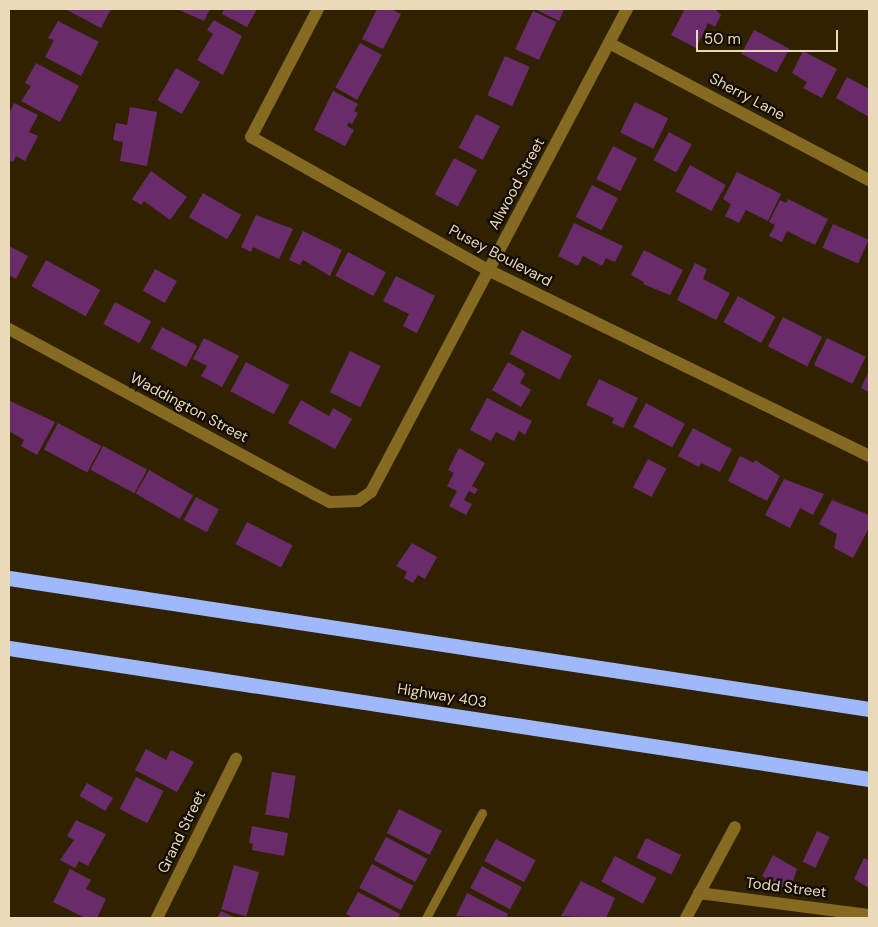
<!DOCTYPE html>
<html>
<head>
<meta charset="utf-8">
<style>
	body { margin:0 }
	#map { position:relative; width:878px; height:927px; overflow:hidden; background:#302200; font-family:"DM Sans",sans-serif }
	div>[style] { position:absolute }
	.building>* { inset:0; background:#6a2b6a; transform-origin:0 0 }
	.lane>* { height:9px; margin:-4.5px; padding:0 4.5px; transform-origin:4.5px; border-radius:4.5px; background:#856a21 }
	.street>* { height:12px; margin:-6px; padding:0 6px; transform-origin:6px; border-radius:6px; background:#856a21 }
	.highway>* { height:15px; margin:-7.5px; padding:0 7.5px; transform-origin:7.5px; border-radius:7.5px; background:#9fb8f9 }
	span { translate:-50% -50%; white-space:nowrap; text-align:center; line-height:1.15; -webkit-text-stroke:4.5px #140c00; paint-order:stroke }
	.street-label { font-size:15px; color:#e9dbb9 }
	.frame { position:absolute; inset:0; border:10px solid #e9dbb9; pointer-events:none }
	.scale { position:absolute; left:696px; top:30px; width:142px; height:22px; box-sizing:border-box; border:2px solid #e9dbb9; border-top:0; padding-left:6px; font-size:15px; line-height:18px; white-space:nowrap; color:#e9dbb9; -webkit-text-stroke:4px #140c00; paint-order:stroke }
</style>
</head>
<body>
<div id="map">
	<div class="building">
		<div style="clip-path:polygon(65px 9px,111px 9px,101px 28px)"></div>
		<div style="clip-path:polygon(177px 9px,210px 9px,204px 21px)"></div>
		<div style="clip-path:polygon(224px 9px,257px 9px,247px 27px,222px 14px)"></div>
		<div style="clip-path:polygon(377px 9px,391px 9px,401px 14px,383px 49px,362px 39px)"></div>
		<div style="clip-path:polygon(535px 9px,564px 9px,559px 21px)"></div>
		<div style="clip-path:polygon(685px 9px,715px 9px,721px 15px,715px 27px,708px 23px,696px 48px,671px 35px)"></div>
		<div style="left:533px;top:11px;width:26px;height:42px;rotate:25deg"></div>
		<div style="clip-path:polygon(214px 20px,242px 36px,223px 75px,197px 60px,213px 34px,207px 30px)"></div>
		<div style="clip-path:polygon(58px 21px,99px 42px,81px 76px,45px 57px,54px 40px,48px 38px)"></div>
		<div style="left:754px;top:30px;width:40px;height:27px;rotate:28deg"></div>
		<div style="left:360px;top:43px;width:25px;height:51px;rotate:29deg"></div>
		<div style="clip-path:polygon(803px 51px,837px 69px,822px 98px,803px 88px,807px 82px,792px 73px)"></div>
		<div style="left:505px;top:56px;width:27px;height:43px;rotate:24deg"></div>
		<div style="clip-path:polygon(36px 63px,79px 86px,60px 122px,21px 101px,31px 86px,25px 83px)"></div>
		<div style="left:176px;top:68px;width:28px;height:37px;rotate:30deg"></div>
		<div style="clip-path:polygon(847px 77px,869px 89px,869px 117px,836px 98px)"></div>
		<div style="clip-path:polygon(333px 91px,358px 104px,354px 111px,358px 113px,352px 124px,349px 122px,347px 126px,354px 130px,345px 146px,314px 130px)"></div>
		<div style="left:635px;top:102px;width:37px;height:34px;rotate:26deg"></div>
		<div style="clip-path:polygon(14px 103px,38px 115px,29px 132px,38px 136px,25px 161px,16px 156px,13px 162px,9px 160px,9px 114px)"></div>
		<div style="clip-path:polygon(130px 107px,157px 112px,147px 166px,120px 161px,123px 142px,113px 140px,116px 123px,127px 125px)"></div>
		<div style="left:476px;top:114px;width:27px;height:38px;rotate:27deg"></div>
		<div style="left:669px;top:132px;width:26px;height:32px;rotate:29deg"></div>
		<div style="left:613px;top:146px;width:27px;height:37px;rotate:27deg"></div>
		<div style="left:454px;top:158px;width:26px;height:41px;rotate:28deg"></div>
		<div style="left:690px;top:165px;width:41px;height:30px;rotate:29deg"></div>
		<div style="clip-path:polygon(151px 171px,187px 197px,170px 220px,144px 201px,141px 205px,132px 199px)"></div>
		<div style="clip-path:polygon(737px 172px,781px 194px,768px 221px,746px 210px,739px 223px,725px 216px,731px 204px,723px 199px)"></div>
		<div style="left:592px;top:185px;width:29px;height:36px;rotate:27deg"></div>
		<div style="left:203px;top:193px;width:44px;height:28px;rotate:30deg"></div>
		<div style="clip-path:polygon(788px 199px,828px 219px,815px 245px,787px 231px,782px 242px,769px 236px,775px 225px,769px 222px,780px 200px,786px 203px)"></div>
		<div style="clip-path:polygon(256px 215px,293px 229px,279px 259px,253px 247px,251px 252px,241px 247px)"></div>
		<div style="clip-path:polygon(574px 223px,623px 246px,615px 262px,606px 258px,602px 266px,583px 256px,578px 266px,558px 256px)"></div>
		<div style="left:833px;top:224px;width:39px;height:26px;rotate:24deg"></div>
		<div style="clip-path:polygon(303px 231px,342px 250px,330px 276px,303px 260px,300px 265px,289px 260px)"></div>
		<div style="clip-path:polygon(9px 246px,28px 256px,16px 279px,9px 275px)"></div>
		<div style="clip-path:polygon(644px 250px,683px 270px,670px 295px,643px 284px,644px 282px,631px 275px)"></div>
		<div style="left:348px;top:252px;width:43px;height:27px;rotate:28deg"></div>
		<div style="left:46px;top:260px;width:62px;height:30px;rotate:29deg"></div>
		<div style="clip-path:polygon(695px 263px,707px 269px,703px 279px,730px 293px,716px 320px,677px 300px)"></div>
		<div style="left:155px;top:269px;width:25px;height:25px;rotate:29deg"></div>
		<div style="clip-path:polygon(396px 276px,435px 296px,417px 333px,403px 326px,409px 314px,383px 301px)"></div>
		<div style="left:738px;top:296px;width:43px;height:30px;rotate:29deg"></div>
		<div style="left:115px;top:302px;width:41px;height:25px;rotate:28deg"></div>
		<div style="left:783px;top:317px;width:44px;height:33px;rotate:27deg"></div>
		<div style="left:162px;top:327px;width:40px;height:24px;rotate:28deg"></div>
		<div style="left:522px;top:330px;width:56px;height:27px;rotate:27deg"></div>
		<div style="clip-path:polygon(204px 338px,239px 356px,222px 387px,201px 376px,207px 366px,193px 359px)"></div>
		<div style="left:827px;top:338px;width:43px;height:30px;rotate:26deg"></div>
		<div style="left:350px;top:351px;width:34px;height:46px;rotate:26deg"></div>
		<div style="left:246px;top:362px;width:49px;height:33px;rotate:28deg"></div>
		<div style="clip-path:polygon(508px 362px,522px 370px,525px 374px,520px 383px,531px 390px,521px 407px,492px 390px)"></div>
		<div style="clip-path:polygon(869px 371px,869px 392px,861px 388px)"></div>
		<div style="clip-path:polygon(599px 379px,638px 398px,623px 428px,612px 423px,614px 418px,586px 405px)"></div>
		<div style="clip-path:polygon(487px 398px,532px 421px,525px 435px,519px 431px,514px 441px,496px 432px,491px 441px,470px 430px)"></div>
		<div style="clip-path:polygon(301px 400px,329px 416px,333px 408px,352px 419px,335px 449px,288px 423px)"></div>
		<div style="clip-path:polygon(10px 401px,55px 422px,37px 455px,21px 446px,24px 440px,9px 431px)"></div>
		<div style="left:646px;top:403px;width:44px;height:27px;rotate:28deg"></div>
		<div style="left:58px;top:423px;width:49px;height:30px;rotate:28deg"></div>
		<div style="clip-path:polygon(693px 428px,732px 449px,720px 472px,701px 463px,699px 467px,678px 456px)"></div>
		<div style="left:103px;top:446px;width:50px;height:27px;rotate:28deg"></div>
		<div style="clip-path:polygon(459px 448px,485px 463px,472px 486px,478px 489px,475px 494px,469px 491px,464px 500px,472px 504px,466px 515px,449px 506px,457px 491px,447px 486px,454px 473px,448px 470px)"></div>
		<div style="clip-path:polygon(740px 456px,754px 463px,755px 460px,780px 476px,767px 501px,728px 481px)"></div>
		<div style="left:648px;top:459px;width:21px;height:32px;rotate:28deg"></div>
		<div style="left:149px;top:470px;width:51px;height:27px;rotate:30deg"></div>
		<div style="clip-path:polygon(784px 479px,824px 494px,813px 515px,800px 508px,790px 528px,765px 515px)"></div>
		<div style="left:196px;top:497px;width:26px;height:26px;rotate:28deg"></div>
		<div style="clip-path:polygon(832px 500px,869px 515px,869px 528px,853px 558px,834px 548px,837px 534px,819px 524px)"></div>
		<div style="left:247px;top:522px;width:51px;height:25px;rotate:27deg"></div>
		<div style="clip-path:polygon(412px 543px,437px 557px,425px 579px,418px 575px,413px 583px,404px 578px,407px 572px,396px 566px)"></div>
		<div style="clip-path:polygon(146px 749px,166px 760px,171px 750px,194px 762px,177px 792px,135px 770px)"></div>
		<div style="left:272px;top:772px;width:24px;height:43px;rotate:9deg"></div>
		<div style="left:136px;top:777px;width:31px;height:36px;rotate:27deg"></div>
		<div style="left:87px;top:783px;width:30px;height:15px;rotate:30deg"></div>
		<div style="left:399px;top:809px;width:48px;height:27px;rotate:27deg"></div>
		<div style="clip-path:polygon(76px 820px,106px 834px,88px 866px,79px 861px,75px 868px,60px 860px,74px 840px,67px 836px)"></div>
		<div style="clip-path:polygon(252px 826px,288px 833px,284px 856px,252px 850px,253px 844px,249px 843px)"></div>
		<div style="left:817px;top:831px;width:14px;height:34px;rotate:25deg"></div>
		<div style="left:386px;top:837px;width:47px;height:26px;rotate:28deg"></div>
		<div style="left:646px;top:838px;width:39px;height:22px;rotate:26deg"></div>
		<div style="left:496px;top:839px;width:45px;height:25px;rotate:28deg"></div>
		<div style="clip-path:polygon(773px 855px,797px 869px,791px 887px,786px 889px,762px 876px)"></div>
		<div style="left:615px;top:856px;width:47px;height:29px;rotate:28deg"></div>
		<div style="clip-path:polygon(864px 858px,869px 860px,869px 888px,854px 879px)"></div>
		<div style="left:372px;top:864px;width:47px;height:27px;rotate:28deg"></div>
		<div style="left:234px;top:865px;width:26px;height:46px;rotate:16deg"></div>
		<div style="left:482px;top:866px;width:45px;height:25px;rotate:28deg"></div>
		<div style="clip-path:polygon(70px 869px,91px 880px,86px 889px,106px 899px,97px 918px,85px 918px,53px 902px)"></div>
		<div style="clip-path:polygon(581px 881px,615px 898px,606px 918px,561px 916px)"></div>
		<div style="clip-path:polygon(358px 892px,400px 914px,398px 918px,354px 918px,346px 914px)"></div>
		<div style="clip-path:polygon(467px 893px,508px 914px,506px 918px,456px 916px)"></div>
		<div style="clip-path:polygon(221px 911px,236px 918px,217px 918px)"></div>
	</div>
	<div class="lane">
		<div style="left:426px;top:918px;width:119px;rotate:-61.9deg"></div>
	</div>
	<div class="street">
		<div style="left:318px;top:9px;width:144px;rotate:117.6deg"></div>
		<div style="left:251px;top:137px;width:274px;rotate:29.3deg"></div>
		<div style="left:490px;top:271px;width:422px;rotate:26deg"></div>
		<div style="left:609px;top:43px;width:294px;rotate:27.8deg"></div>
		<div style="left:9px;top:329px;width:347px;rotate:28.4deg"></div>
		<div style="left:314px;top:494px;width:18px;rotate:27deg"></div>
		<div style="left:330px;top:502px;width:28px;rotate:-2deg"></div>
		<div style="left:358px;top:501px;width:16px;rotate:-35deg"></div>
		<div style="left:371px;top:492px;width:547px;rotate:-62.08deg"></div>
		<div style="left:699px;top:893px;width:171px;rotate:7.4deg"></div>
		<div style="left:157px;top:918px;width:178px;rotate:-63.6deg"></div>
		<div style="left:686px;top:918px;width:103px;rotate:-61.7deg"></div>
	</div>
	<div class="highway">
		<div style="left:9px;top:578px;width:870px;rotate:8.66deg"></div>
		<div style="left:9px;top:648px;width:870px;rotate:8.66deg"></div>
	</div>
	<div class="street-label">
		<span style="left:747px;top:97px;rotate:28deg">Sherry Lane</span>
		<span style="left:517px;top:184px;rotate:-62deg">Allwood Street</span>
		<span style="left:500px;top:256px;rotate:28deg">Pusey Boulevard</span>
		<span style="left:189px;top:408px;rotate:28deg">Waddington Street</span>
		<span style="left:442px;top:696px;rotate:9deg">Highway 403</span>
		<span style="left:182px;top:832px;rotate:-64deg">Grand Street</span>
		<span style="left:786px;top:888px;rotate:7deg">Todd Street</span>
	</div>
	<div class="frame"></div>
	<div class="scale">50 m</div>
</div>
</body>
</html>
